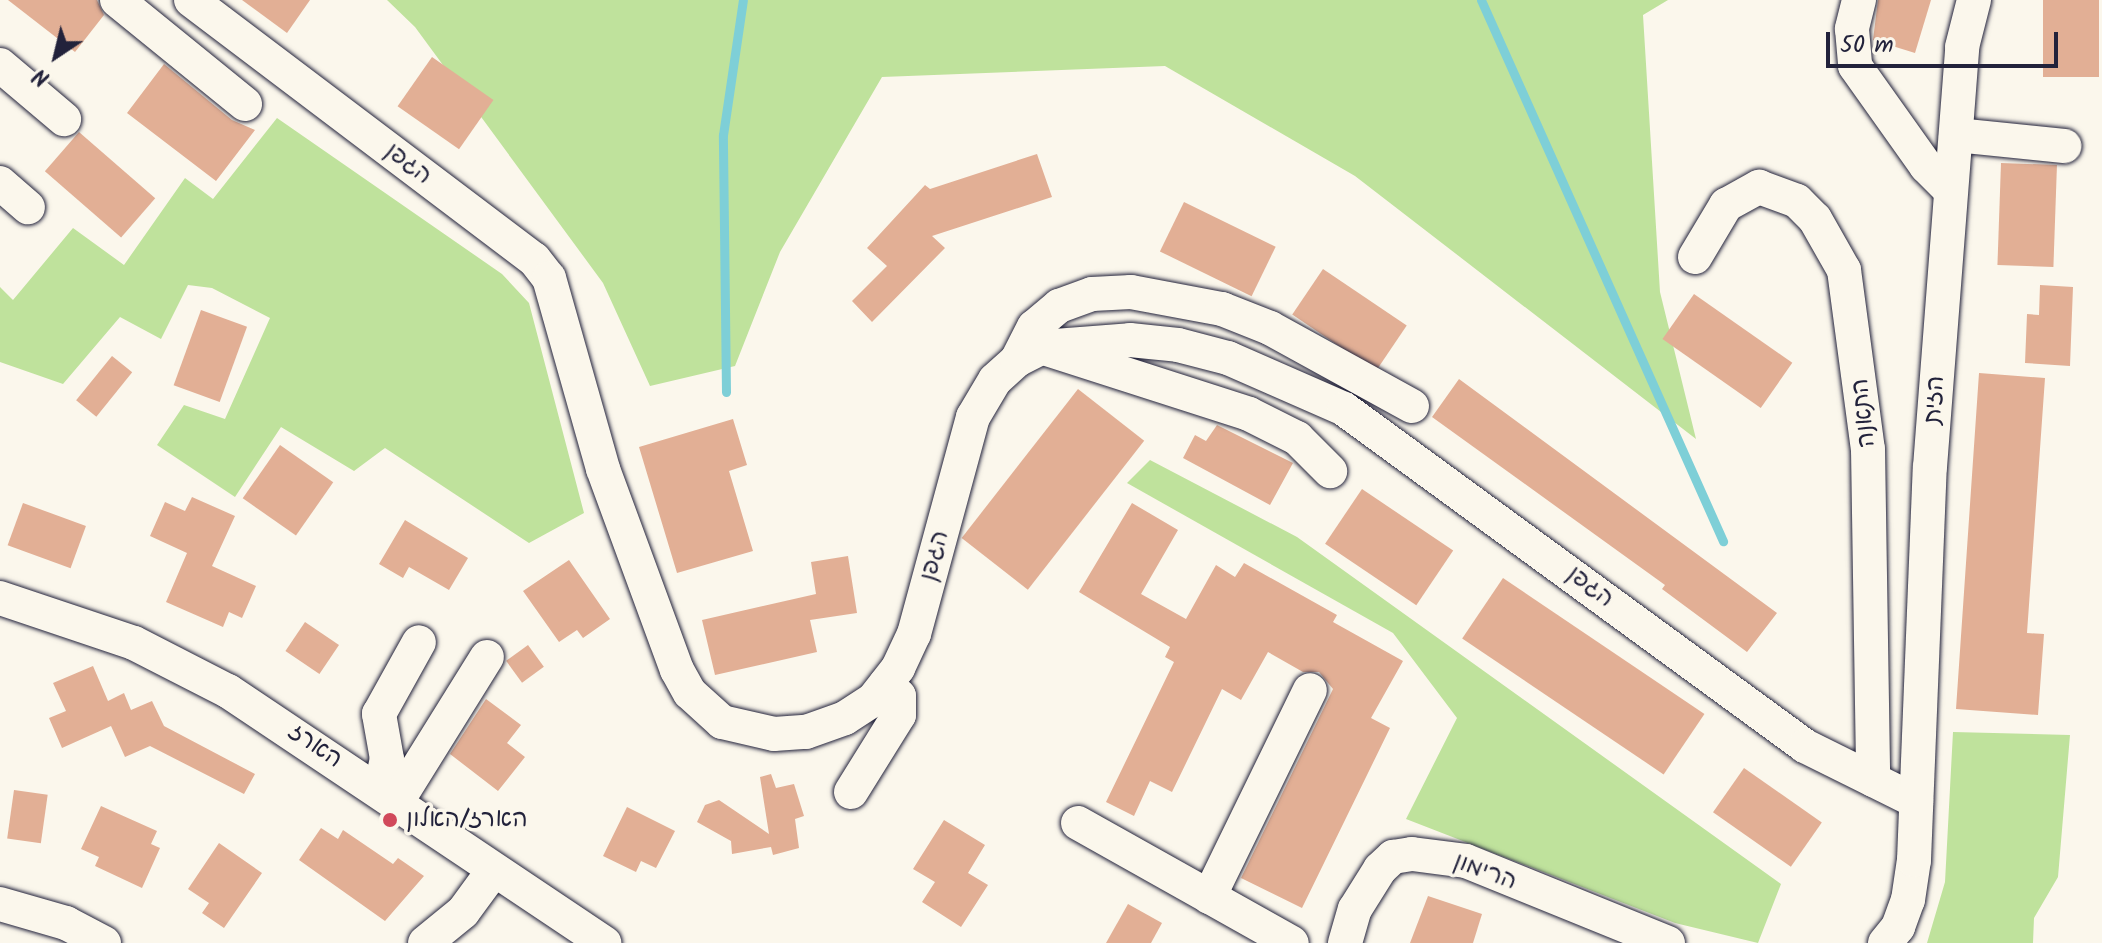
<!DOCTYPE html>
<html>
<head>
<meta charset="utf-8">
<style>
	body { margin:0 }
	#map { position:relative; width:2102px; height:943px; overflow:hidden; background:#fbf7ec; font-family:Kalam,"Playpen Sans Hebrew",sans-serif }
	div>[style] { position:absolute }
	.green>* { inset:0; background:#bfe29c }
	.stream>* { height:9px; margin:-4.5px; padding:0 4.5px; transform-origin:4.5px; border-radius:4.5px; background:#7ecfd7 }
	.building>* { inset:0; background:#e2af95; transform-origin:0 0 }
	.roads { filter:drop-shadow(0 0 2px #22223b) drop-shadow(0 0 2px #22223b) }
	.minor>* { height:34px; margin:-17px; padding:0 17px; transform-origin:17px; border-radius:17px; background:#fbf7ec }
	.dots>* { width:22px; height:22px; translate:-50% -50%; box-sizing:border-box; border:4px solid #fbf7ec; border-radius:50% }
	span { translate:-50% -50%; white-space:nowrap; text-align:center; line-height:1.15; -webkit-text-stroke:7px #fbf7ec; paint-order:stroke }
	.street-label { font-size:24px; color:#22223b }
	.poi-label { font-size:24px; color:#22223b }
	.left { translate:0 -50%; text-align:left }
	.north { position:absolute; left:16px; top:16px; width:80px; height:80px; -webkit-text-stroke:6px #fbf7ec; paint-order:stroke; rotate:215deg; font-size:22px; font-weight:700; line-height:32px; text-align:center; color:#22223b }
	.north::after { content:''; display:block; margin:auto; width:28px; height:36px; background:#22223b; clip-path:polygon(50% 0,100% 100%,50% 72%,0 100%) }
	.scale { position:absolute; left:1826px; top:32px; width:232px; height:36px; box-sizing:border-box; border:4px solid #22223b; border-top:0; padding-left:10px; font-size:24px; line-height:28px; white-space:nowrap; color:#22223b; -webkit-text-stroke:6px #fbf7ec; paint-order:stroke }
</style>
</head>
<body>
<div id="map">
	<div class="green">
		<div style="clip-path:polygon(387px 0,1668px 0,1643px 15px,1660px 292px,1696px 439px,1355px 176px,1165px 66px,882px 77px,780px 252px,735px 366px,650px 386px,603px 283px,415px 27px)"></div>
		<div style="clip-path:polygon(277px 118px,502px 274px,529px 303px,584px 513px,529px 543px,385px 448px,354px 471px,281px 427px,235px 497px,157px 445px,184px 405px,225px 419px,270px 318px,212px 288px,188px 285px,161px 339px,120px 317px,63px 384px,0 362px,0 287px,13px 300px,73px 228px,124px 265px,185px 178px,213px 199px)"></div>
		<div style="clip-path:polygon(1150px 460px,1297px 537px,1781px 884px,1758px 943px,1675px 923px,1406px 819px,1457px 718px,1393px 633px,1127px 483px)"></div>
		<div style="clip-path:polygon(1953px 732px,2070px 735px,2058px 877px,2034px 918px,2033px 943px,1927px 943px,1945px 882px)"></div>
	</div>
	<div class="stream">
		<div style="left:1481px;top:0;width:593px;rotate:65.9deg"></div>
		<div style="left:726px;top:392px;width:257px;rotate:-90.7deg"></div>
		<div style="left:723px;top:135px;width:136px;rotate:-81.6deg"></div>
	</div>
	<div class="building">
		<div style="clip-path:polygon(8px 0,97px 0,104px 15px,75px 52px)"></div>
		<div style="clip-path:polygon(242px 0,310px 0,287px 33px)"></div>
		<div style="clip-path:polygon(1878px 0,1931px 0,1915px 53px,1873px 40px)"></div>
		<div style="left:2043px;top:0;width:56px;height:77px"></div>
		<div style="left:432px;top:57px;width:75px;height:60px;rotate:35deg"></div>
		<div style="clip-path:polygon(164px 64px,232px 120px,255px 130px,216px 181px,127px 113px)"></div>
		<div style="left:79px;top:132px;width:101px;height:52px;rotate:41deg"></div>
		<div style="clip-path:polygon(1037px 154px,1052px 197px,932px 236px,945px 248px,872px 322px,852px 301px,887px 266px,867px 248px,925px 185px,930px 189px)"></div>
		<div style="left:2001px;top:163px;width:56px;height:102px;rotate:2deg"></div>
		<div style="left:1184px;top:202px;width:102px;height:55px;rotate:26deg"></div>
		<div style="left:1323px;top:269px;width:101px;height:55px;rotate:34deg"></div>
		<div style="clip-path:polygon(2040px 285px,2073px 287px,2070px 366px,2025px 363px,2027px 314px,2039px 315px)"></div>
		<div style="left:1694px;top:294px;width:120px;height:55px;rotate:35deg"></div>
		<div style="left:201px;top:310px;width:49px;height:80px;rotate:20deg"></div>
		<div style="left:112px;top:356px;width:26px;height:57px;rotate:39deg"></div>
		<div style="clip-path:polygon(1979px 373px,2045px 378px,2027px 633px,2044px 634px,2038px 715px,1956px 709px)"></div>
		<div style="clip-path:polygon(1459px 379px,1777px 613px,1747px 652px,1662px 589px,1665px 585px,1432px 417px)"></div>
		<div style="left:1078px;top:389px;width:84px;height:189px;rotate:38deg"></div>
		<div style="clip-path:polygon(733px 419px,747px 465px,729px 471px,753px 551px,677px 573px,639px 447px)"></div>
		<div style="clip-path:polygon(1217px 425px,1293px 463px,1270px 505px,1183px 458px,1195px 435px,1206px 441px)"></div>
		<div style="left:280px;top:445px;width:65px;height:65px;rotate:35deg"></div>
		<div style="left:1362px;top:489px;width:110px;height:66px;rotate:34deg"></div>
		<div style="clip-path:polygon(192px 497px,235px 516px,212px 566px,256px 586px,242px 618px,229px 612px,223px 627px,166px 602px,187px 553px,150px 536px,165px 502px,185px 511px)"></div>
		<div style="left:23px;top:503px;width:67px;height:45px;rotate:20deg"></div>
		<div style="clip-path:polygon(1132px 503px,1178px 530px,1141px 594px,1186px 619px,1216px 565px,1235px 577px,1244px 563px,1337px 615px,1333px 622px,1403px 661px,1371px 718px,1390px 728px,1302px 908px,1241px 878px,1333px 689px,1319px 672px,1303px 672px,1268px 652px,1241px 700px,1222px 689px,1172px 792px,1150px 781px,1134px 816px,1106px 802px,1174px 662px,1165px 657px,1170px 647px,1079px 592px)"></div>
		<div style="clip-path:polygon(405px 520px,468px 558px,449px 590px,409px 567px,403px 578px,379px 564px)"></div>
		<div style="clip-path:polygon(848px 556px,857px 613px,810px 620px,817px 652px,715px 675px,702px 620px,816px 594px,811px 562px)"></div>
		<div style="clip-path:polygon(569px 560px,610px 619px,583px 638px,577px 630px,559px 642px,523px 591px)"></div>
		<div style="left:1503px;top:578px;width:243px;height:73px;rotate:34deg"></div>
		<div style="left:305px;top:622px;width:41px;height:35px;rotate:34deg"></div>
		<div style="left:528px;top:645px;width:27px;height:27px;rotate:54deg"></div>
		<div style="clip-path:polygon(93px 666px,108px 701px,124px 693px,131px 710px,152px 701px,164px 726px,255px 774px,244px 794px,150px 746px,125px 757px,111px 726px,62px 748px,49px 718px,66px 711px,53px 683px)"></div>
		<div style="clip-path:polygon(486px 699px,521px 725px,507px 743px,525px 757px,498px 791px,450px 754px)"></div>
		<div style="left:1744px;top:768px;width:95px;height:54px;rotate:35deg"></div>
		<div style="clip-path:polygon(771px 774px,776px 788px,794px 784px,804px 816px,795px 819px,799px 848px,773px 855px,771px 847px,732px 854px,731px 841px,697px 822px,705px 805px,719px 800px,769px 834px,760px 777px)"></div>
		<div style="left:14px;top:790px;width:34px;height:49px;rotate:8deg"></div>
		<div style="clip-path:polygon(101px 806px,157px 831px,151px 844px,160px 848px,142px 888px,95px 866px,99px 857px,81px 849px)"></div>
		<div style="clip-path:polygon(627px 807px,675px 831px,656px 868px,641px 861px,636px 872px,603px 856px)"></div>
		<div style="clip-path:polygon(944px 820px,985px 845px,968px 873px,988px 885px,961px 927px,922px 902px,935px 882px,913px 869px)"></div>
		<div style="clip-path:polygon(321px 828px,338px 839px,343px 830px,393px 864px,398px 858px,424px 876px,385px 921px,299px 860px)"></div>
		<div style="clip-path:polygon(219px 843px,262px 873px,224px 928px,202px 913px,209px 903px,188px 889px)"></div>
		<div style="clip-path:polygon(1428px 896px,1482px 914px,1473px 943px,1410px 943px)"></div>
		<div style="clip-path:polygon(1128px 904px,1162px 923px,1151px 943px,1106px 943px)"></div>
	</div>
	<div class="roads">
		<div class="minor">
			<div style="left:117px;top:0;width:165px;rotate:39.1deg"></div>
			<div style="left:191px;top:0;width:430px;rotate:37.1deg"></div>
			<div style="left:534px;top:259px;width:24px;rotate:52deg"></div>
			<div style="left:549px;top:278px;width:198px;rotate:74.2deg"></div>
			<div style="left:603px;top:469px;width:214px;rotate:69.8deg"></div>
			<div style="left:677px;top:670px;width:26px;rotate:61deg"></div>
			<div style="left:690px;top:693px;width:43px;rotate:42.2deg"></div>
			<div style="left:722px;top:722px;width:53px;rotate:13deg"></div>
			<div style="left:774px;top:734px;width:32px;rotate:-4deg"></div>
			<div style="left:806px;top:732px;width:41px;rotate:-19.7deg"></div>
			<div style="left:845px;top:718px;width:33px;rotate:-33deg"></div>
			<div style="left:873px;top:700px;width:41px;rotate:-52deg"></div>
			<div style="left:898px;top:668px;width:38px;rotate:-65deg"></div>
			<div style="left:914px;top:634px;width:225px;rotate:-74.8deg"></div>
			<div style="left:973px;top:417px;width:43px;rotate:-59.3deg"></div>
			<div style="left:995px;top:380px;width:30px;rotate:-42deg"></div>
			<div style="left:1017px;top:360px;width:28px;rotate:-27deg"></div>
			<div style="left:1042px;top:347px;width:88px;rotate:-4.5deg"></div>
			<div style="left:1130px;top:340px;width:48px;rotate:5.9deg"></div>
			<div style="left:1178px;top:345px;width:52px;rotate:14.6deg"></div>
			<div style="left:1228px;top:358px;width:127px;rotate:23.7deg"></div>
			<div style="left:1344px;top:409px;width:571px;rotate:36.17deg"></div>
			<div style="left:1805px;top:746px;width:124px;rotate:26.4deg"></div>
			<div style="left:1859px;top:0;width:30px;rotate:104deg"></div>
			<div style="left:1852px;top:29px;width:37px;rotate:85deg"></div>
			<div style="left:1855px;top:66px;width:123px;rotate:54.6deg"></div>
			<div style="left:1926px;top:166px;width:35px;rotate:45deg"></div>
			<div style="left:0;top:65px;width:84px;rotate:40.2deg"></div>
			<div style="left:1956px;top:135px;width:109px;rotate:5.8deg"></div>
			<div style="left:0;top:183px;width:37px;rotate:41deg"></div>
			<div style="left:1695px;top:257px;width:61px;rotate:-59.2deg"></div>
			<div style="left:1726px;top:205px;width:38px;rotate:-29deg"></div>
			<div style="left:1759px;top:187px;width:40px;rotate:20.2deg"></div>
			<div style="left:1797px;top:201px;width:25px;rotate:45deg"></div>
			<div style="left:1815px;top:219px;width:59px;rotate:60.4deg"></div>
			<div style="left:1844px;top:270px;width:181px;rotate:82.4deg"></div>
			<div style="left:1868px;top:449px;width:331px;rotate:89.1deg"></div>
			<div style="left:1044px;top:348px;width:215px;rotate:17.8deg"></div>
			<div style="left:1249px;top:414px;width:54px;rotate:26.6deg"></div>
			<div style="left:1297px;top:438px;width:47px;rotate:45deg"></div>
			<div style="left:1017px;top:360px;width:37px;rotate:-63deg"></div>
			<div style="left:1034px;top:327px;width:33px;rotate:-40deg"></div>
			<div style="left:1059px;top:306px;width:35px;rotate:-20deg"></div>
			<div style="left:1092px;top:294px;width:39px;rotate:-3deg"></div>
			<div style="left:1131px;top:292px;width:93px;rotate:10.6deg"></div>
			<div style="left:1222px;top:309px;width:52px;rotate:21.6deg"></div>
			<div style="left:1270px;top:328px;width:162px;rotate:28.8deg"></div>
			<div style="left:0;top:598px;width:141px;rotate:18.6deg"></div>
			<div style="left:134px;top:643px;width:106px;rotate:27.1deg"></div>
			<div style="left:228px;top:691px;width:453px;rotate:33.8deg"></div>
			<div style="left:380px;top:791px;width:33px;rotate:-78deg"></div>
			<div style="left:387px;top:759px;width:46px;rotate:-100.1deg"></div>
			<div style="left:379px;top:714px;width:82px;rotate:-60.9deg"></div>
			<div style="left:851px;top:792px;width:91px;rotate:-58.1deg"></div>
			<div style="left:899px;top:715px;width:19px;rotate:-90deg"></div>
			<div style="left:899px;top:696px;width:18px;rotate:-137deg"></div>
			<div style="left:396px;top:803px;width:172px;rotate:-58.1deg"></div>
			<div style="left:1078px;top:823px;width:245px;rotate:29.3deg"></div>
			<div style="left:1209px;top:897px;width:230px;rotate:-64deg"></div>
			<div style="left:0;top:904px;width:69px;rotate:16.1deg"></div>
			<div style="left:66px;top:923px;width:43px;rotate:27.8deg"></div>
			<div style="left:425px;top:943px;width:49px;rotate:-39.2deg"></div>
			<div style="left:463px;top:912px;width:51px;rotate:-53.8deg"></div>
			<div style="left:1345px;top:943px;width:35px;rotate:-74deg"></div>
			<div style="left:1355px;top:909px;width:47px;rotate:-58deg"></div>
			<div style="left:1380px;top:869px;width:18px;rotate:-43deg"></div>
			<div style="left:1393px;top:857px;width:19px;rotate:-9deg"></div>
			<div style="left:1412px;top:854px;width:54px;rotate:7.4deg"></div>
			<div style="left:1466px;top:861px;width:218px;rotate:22.1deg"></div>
			<div style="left:1885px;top:943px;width:21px;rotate:-51deg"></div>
			<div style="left:1898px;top:927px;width:29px;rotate:-70deg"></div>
			<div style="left:1908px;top:900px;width:40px;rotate:-81.5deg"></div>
			<div style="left:1914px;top:860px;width:393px;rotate:-87.7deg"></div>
			<div style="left:1930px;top:467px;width:421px;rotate:-85.6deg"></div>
			<div style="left:1962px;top:47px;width:49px;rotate:-75.7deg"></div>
		</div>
	</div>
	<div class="dots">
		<div style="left:390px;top:820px;background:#d1495b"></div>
	</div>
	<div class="street-label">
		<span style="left:408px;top:164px;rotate:37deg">הגפן</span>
		<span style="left:1935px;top:400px;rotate:-86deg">הזית</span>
		<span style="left:1864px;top:413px;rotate:-96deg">התאנה</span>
		<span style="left:935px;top:556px;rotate:-75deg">הגפן</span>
		<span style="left:1590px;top:587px;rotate:37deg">הגפן</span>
		<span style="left:315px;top:746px;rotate:34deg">הארז</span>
		<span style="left:1485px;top:872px;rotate:20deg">הרימון</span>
	</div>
	<div class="poi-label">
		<span class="left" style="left:406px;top:820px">הארז/האלון</span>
	</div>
	<div class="north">N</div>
	<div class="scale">50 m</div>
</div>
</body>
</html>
